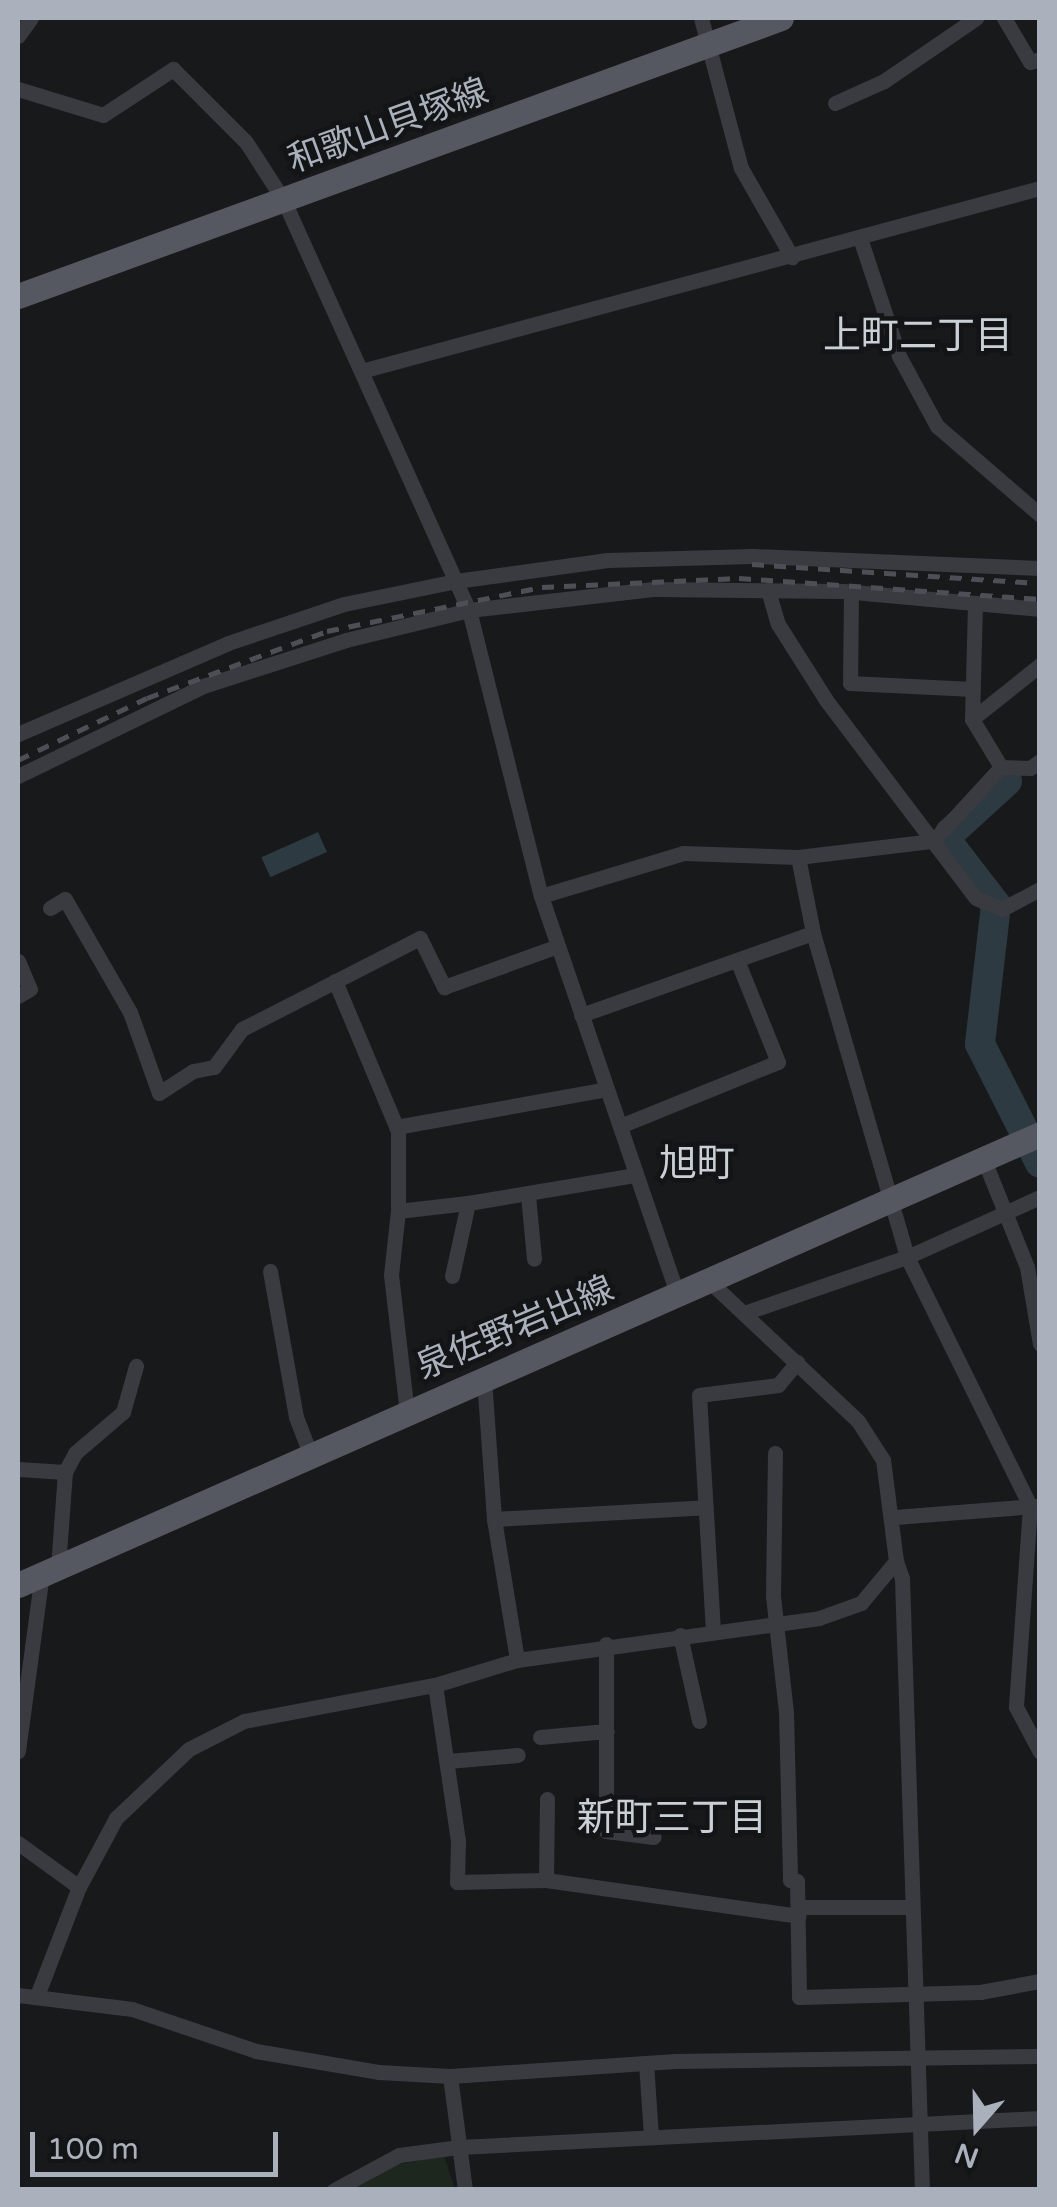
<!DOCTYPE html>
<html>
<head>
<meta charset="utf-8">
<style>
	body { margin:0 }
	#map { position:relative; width:1057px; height:2207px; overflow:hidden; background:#18191b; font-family:"Varela Round","Noto Sans JP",sans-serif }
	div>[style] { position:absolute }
	.green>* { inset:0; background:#1e271e }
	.water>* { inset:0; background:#2d3a41; transform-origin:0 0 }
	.river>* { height:30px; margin:-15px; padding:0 15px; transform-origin:15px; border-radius:15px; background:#2d3a41 }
	.minor>* { height:15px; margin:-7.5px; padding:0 7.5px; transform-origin:7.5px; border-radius:7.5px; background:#393b40 }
	.primary>* { height:25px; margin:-12.5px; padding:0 12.5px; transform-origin:12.5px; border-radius:12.5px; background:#555860 }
	.rail>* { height:5px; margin-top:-2.5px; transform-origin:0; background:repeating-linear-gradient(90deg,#4c4f56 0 12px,transparent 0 22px) }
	span { translate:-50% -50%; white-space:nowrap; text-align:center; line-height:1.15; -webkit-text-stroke:9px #131416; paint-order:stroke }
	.street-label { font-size:35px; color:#aab1bc }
	.neighbourhood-label { font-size:38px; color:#cbd0d7 }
	.frame { position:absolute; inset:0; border:20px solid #aab1bc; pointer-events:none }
	.north { position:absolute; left:927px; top:2077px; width:100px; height:100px; -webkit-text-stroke:8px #131416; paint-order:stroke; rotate:200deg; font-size:28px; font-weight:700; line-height:40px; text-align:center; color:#aab1bc }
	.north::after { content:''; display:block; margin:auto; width:35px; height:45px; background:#aab1bc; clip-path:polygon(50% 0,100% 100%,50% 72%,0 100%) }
	.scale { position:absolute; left:30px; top:2132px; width:248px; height:45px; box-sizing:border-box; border:5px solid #aab1bc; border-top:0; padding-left:12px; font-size:30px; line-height:35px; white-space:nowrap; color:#aab1bc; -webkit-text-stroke:8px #131416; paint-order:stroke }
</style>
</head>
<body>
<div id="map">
	<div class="green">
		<div style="clip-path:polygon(444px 2156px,455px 2189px,351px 2190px,394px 2165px)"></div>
	</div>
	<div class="water">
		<div style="left:318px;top:832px;width:22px;height:62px;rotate:66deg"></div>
	</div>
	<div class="river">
		<div style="left:1007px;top:781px;width:77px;rotate:137.6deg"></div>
		<div style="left:950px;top:833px;width:11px;rotate:95deg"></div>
		<div style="left:949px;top:844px;width:77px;rotate:52.4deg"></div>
		<div style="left:996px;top:905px;width:140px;rotate:96.6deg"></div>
		<div style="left:980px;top:1044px;width:133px;rotate:63.2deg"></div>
	</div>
	<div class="minor">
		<div style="left:701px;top:18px;width:155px;rotate:75.1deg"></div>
		<div style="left:741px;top:168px;width:103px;rotate:60.2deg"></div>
		<div style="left:1004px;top:18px;width:51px;rotate:59.4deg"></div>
		<div style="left:1030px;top:62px;width:10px;rotate:-17deg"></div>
		<div style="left:18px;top:36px;width:22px;rotate:-54deg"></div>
		<div style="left:18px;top:89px;width:89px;rotate:17deg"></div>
		<div style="left:103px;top:115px;width:84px;rotate:-33.3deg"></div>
		<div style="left:173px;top:69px;width:103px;rotate:45deg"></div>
		<div style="left:246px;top:142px;width:70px;rotate:57.2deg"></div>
		<div style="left:284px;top:201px;width:449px;rotate:65.7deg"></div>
		<div style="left:469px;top:610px;width:295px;rotate:75.9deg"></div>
		<div style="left:541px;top:896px;width:423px;rotate:71.1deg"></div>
		<div style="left:835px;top:103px;width:54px;rotate:-24.2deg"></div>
		<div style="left:884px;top:81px;width:112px;rotate:-34.4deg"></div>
		<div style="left:860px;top:238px;width:124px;rotate:71.7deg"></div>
		<div style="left:899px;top:356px;width:80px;rotate:61.5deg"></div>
		<div style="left:937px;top:426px;width:136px;rotate:40.8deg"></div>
		<div style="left:365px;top:370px;width:699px;rotate:-15.09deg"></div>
		<div style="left:768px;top:590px;width:35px;rotate:74deg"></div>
		<div style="left:778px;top:624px;width:90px;rotate:57.7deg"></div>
		<div style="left:826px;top:700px;width:248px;rotate:52.9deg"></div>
		<div style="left:976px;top:898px;width:28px;rotate:23deg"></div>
		<div style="left:1002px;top:909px;width:43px;rotate:-27.8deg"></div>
		<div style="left:851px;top:592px;width:91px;rotate:90.6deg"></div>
		<div style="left:850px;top:683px;width:123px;rotate:2.8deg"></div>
		<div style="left:972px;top:719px;width:116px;rotate:-88.5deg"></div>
		<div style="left:18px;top:734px;width:229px;rotate:-23.4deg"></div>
		<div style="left:228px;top:643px;width:122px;rotate:-18.6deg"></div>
		<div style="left:344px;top:604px;width:114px;rotate:-11.6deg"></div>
		<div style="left:456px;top:581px;width:153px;rotate:-7.9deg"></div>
		<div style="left:608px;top:560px;width:145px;rotate:-1.6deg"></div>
		<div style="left:753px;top:556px;width:287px;rotate:2.4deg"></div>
		<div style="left:1001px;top:767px;width:56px;rotate:-121.1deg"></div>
		<div style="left:972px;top:719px;width:87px;rotate:-38.5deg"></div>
		<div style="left:18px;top:776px;width:206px;rotate:-25.9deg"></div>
		<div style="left:203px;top:686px;width:150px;rotate:-17.8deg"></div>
		<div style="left:346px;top:640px;width:127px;rotate:-13.7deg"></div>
		<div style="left:469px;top:610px;width:185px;rotate:-6.5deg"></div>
		<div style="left:653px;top:589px;width:190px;rotate:0.6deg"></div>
		<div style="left:843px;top:591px;width:198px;rotate:5.2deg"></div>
		<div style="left:798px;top:857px;width:77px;rotate:78.8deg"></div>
		<div style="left:813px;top:933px;width:337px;rotate:73.8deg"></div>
		<div style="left:907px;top:1257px;width:278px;rotate:63.7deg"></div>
		<div style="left:1030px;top:1506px;width:201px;rotate:94deg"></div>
		<div style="left:1016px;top:1707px;width:51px;rotate:61.9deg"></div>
		<div style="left:541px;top:896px;width:148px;rotate:-16.8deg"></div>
		<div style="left:683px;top:853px;width:115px;rotate:2deg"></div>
		<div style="left:798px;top:857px;width:136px;rotate:-6.8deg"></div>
		<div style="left:933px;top:841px;width:100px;rotate:-47.4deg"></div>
		<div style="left:1001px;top:767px;width:29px;rotate:2deg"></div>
		<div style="left:1030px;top:768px;width:12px;rotate:-35deg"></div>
		<div style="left:50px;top:908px;width:17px;rotate:-31deg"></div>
		<div style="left:65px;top:899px;width:130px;rotate:60.1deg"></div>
		<div style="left:130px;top:1012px;width:86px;rotate:70.3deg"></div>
		<div style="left:159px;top:1093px;width:40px;rotate:-32.9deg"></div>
		<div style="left:193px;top:1071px;width:21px;rotate:-11deg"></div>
		<div style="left:214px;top:1067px;width:47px;rotate:-53.6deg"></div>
		<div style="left:242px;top:1029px;width:200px;rotate:-27.1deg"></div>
		<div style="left:420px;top:938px;width:55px;rotate:63.9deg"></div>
		<div style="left:444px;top:987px;width:121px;rotate:-19.8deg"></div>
		<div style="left:18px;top:961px;width:30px;rotate:67deg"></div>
		<div style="left:30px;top:989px;width:14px;rotate:150deg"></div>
		<div style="left:335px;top:981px;width:163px;rotate:67.2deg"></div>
		<div style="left:398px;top:1131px;width:80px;rotate:90deg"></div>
		<div style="left:581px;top:1015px;width:246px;rotate:-19.5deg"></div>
		<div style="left:620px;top:1126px;width:170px;rotate:-22.1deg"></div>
		<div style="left:778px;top:1062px;width:110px;rotate:-111.9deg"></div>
		<div style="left:396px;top:1127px;width:214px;rotate:-10.2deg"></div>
		<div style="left:984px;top:1160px;width:115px;rotate:68.1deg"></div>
		<div style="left:1027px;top:1267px;width:78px;rotate:80.4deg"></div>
		<div style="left:528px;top:1195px;width:64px;rotate:84.6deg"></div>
		<div style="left:270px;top:1271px;width:148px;rotate:79.9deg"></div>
		<div style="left:296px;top:1417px;width:42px;rotate:69deg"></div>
		<div style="left:452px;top:1276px;width:75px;rotate:-77.6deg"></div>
		<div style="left:468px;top:1203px;width:170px;rotate:-9.5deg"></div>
		<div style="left:744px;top:1313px;width:172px;rotate:-19deg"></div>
		<div style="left:907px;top:1257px;width:146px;rotate:-24.3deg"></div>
		<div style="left:484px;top:1379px;width:140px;rotate:85.9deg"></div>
		<div style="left:494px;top:1519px;width:143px;rotate:80.7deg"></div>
		<div style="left:407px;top:1413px;width:139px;rotate:-96.6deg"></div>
		<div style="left:391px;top:1275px;width:64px;rotate:-83.8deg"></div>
		<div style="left:398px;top:1211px;width:70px;rotate:-6.5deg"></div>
		<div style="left:775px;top:1453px;width:143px;rotate:90.8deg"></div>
		<div style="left:773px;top:1596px;width:117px;rotate:83.6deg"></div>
		<div style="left:786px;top:1712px;width:168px;rotate:88.6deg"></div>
		<div style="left:790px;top:1880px;width:7px;rotate:8deg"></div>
		<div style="left:797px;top:1881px;width:116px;rotate:89deg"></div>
		<div style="left:799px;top:1997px;width:181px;rotate:-1.6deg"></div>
		<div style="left:980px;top:1992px;width:61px;rotate:-10.4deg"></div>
		<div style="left:18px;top:1469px;width:47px;rotate:3.7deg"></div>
		<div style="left:895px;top:1517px;width:141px;rotate:-4.5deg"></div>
		<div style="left:494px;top:1519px;width:212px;rotate:-3.2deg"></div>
		<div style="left:896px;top:1561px;width:18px;rotate:71deg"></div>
		<div style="left:902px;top:1578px;width:612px;rotate:88.13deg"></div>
		<div style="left:58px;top:1567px;width:95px;rotate:-85.8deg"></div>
		<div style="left:65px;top:1472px;width:21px;rotate:-62deg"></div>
		<div style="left:75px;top:1453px;width:63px;rotate:-40.5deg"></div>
		<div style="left:123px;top:1412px;width:48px;rotate:-74.2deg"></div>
		<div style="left:713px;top:1631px;width:236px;rotate:-93.4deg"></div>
		<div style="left:699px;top:1395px;width:80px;rotate:-7.2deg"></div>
		<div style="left:778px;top:1385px;width:30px;rotate:-50deg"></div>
		<div style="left:680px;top:1635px;width:88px;rotate:77.5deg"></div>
		<div style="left:606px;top:1644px;width:187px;rotate:90deg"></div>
		<div style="left:606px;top:1831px;width:48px;rotate:7.1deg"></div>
		<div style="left:435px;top:1685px;width:158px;rotate:81.6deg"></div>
		<div style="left:458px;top:1841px;width:41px;rotate:91.4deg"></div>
		<div style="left:457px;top:1882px;width:89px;rotate:-1.3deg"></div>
		<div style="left:546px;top:1880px;width:255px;rotate:8.1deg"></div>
		<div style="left:540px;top:1737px;width:67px;rotate:-5.1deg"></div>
		<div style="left:18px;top:1751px;width:179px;rotate:-82.3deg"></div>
		<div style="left:448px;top:1761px;width:70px;rotate:-4.9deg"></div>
		<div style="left:18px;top:1843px;width:75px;rotate:35.8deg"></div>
		<div style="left:546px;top:1880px;width:81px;rotate:-89.3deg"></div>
		<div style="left:798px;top:1907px;width:114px"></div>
		<div style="left:38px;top:1993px;width:114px;rotate:-68.9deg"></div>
		<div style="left:79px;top:1887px;width:78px;rotate:-61.8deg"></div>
		<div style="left:116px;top:1818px;width:100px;rotate:-43.4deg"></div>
		<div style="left:189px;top:1749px;width:62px;rotate:-27deg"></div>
		<div style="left:244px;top:1721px;width:194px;rotate:-10.7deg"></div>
		<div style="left:435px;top:1685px;width:86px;rotate:-17deg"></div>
		<div style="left:517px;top:1660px;width:305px;rotate:-7.9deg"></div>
		<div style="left:819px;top:1618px;width:45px;rotate:-19.7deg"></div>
		<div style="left:861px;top:1603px;width:55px;rotate:-50.2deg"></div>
		<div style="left:896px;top:1561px;width:102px;rotate:-97.3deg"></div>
		<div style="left:883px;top:1460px;width:46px;rotate:-122.7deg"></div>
		<div style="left:858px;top:1421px;width:203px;rotate:-136.8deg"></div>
		<div style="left:18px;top:1995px;width:115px;rotate:7deg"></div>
		<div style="left:132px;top:2009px;width:131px;rotate:18.7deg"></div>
		<div style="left:256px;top:2051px;width:125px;rotate:9.7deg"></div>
		<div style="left:379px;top:2072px;width:71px;rotate:3.2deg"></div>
		<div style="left:450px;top:2076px;width:226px;rotate:-3.8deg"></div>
		<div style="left:676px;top:2061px;width:364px;rotate:-0.8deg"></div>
		<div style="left:646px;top:2063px;width:74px;rotate:86.1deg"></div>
		<div style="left:450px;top:2076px;width:115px;rotate:82.5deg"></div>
		<div style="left:334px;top:2190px;width:74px;rotate:-28.3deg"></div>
		<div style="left:399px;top:2155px;width:61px;rotate:-7.6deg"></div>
		<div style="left:459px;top:2147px;width:582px;rotate:-2.86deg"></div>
	</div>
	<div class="primary">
		<div style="left:18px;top:296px;width:812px;rotate:-20.02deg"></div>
		<div style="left:18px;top:1585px;width:1117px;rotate:-23.81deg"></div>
	</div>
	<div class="rail">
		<div style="left:752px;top:564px;width:289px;rotate:3.8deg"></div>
		<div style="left:18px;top:760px;width:143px;rotate:-25.7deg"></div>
		<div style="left:147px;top:698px;width:192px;rotate:-20.4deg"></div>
		<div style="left:327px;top:631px;width:219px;rotate:-11.6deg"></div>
		<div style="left:542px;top:587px;width:197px;rotate:-2.6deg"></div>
		<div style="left:739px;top:578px;width:302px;rotate:4deg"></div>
	</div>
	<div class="street-label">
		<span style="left:388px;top:126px;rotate:-20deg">和歌山貝塚線</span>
		<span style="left:515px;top:1328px;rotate:-23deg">泉佐野岩出線</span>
	</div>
	<div class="neighbourhood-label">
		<span style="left:918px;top:337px">上町二丁目</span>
		<span style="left:697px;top:1165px">旭町</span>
		<span style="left:672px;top:1819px">新町三丁目</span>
	</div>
	<div class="frame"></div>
	<div class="north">N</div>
	<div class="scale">100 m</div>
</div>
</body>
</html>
